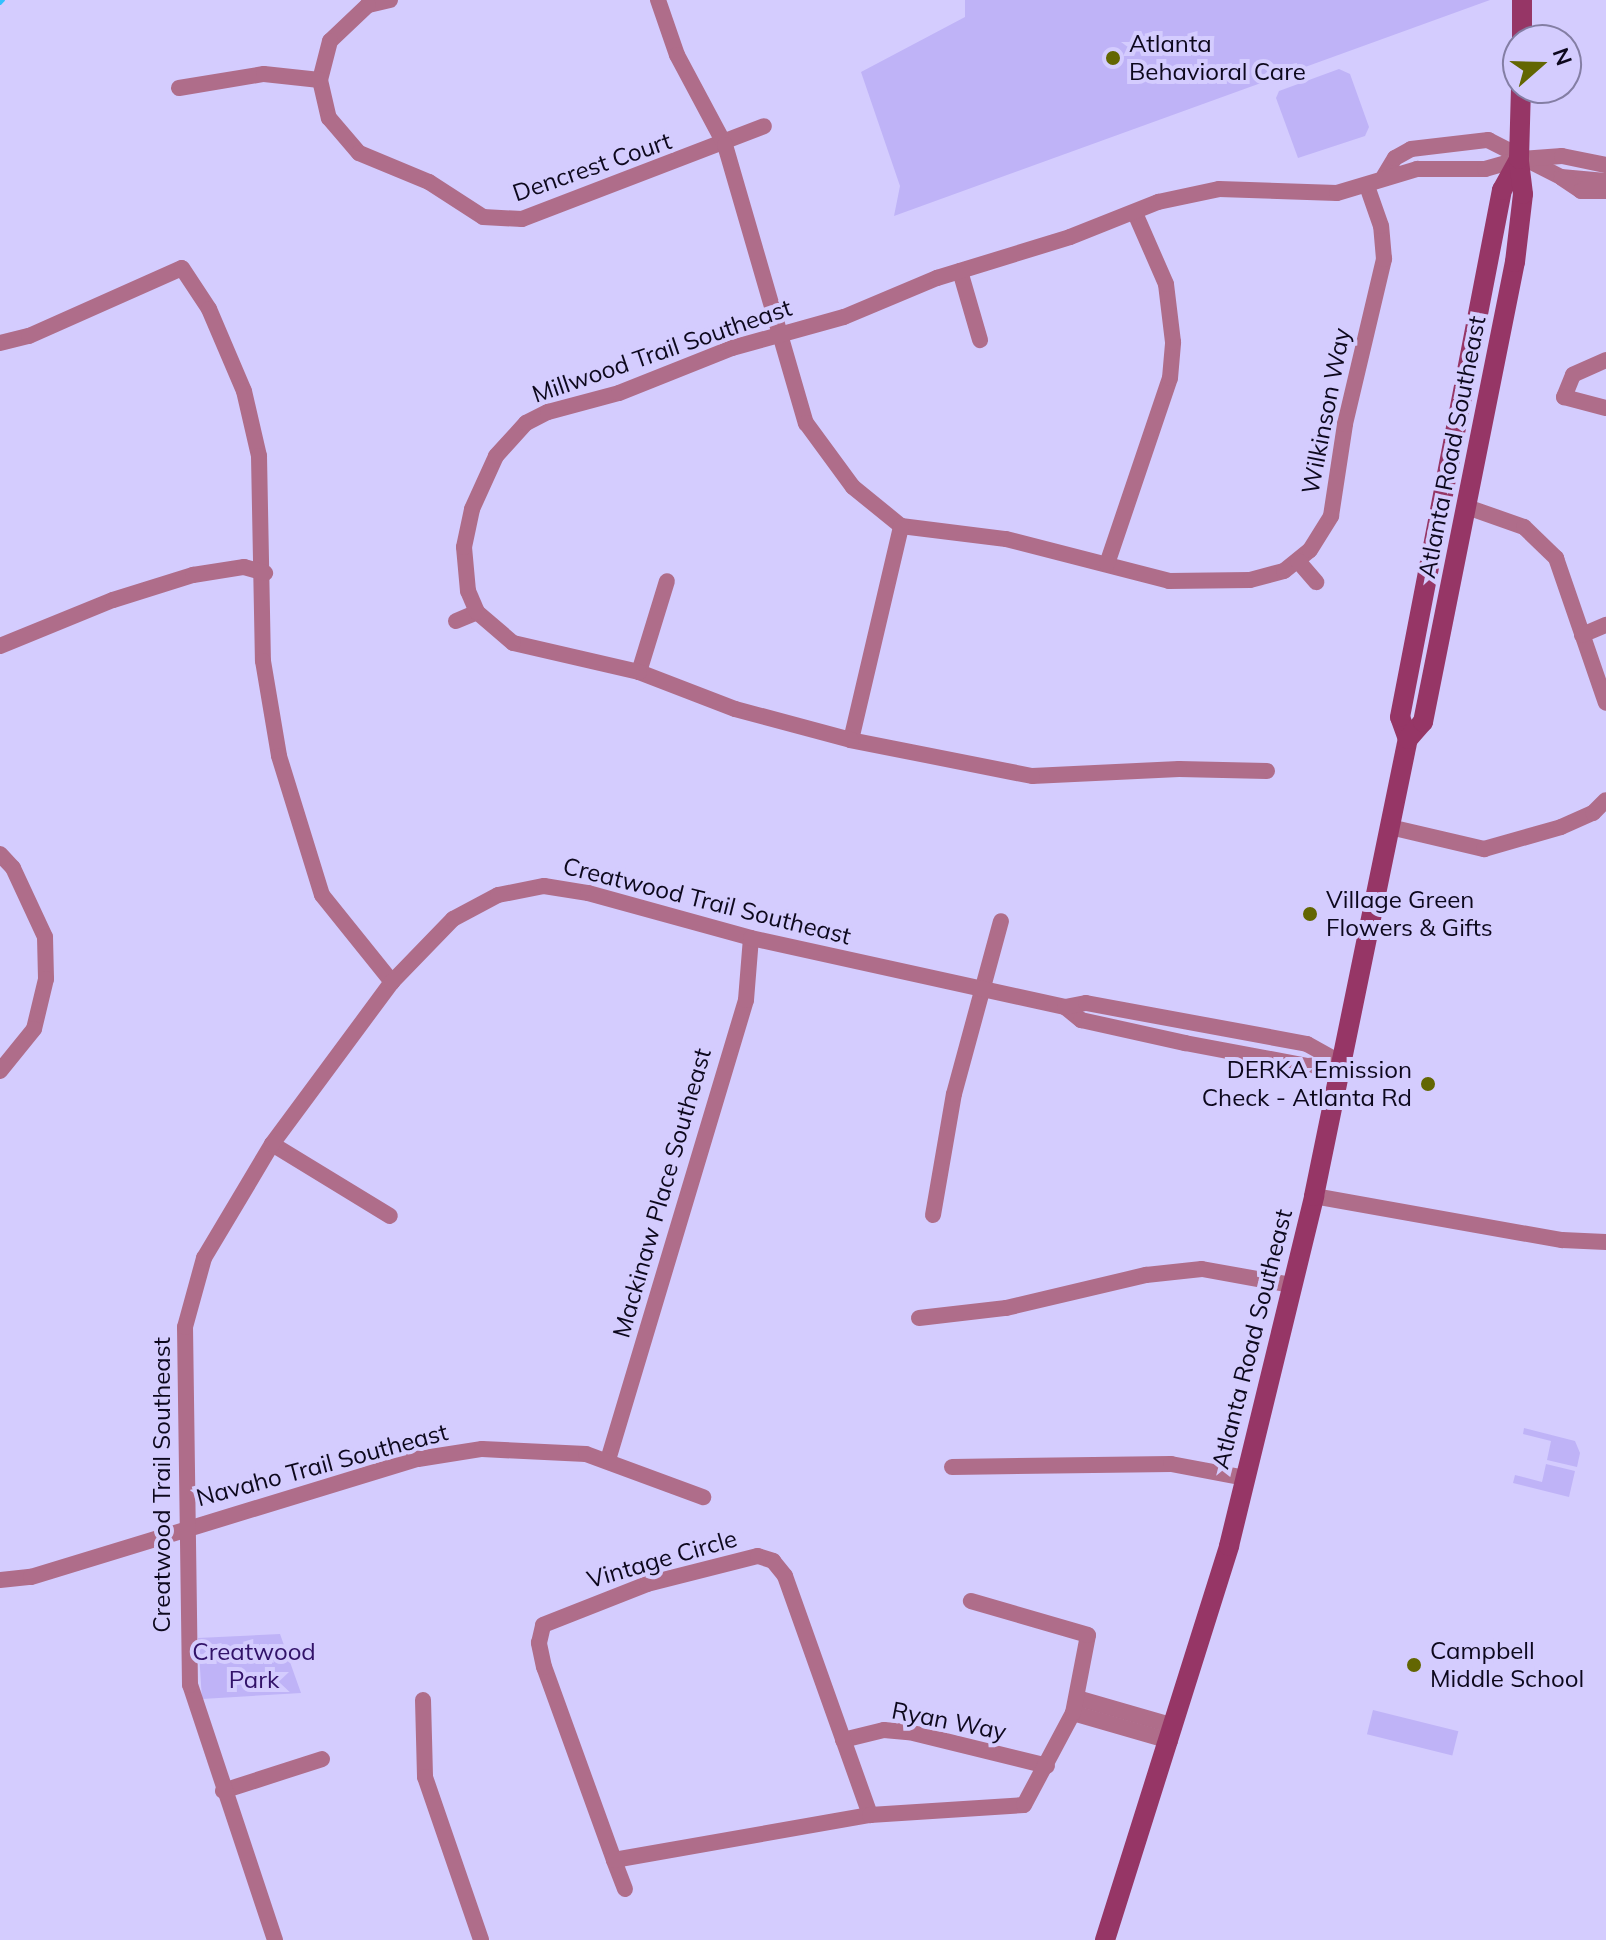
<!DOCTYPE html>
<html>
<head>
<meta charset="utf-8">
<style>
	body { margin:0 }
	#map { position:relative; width:1606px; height:1940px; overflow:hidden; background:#d4ccfe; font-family:Mulish,sans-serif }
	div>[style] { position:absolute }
	.green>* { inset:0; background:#bfb3f7; transform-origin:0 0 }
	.stream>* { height:4px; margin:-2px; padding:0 2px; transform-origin:2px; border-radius:2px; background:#32c0fd }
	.street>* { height:16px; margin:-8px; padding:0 8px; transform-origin:8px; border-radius:8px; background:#af6d8a }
	.secondary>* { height:20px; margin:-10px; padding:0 10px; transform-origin:10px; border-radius:10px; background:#963666 }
	.dots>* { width:22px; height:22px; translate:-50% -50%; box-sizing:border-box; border:4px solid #d4ccfe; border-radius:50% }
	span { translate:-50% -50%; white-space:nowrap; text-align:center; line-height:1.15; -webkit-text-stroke:8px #d4ccfe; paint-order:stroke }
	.poi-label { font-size:24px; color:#0d081d }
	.left { translate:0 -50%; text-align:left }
	.right { translate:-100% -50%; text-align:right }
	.street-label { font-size:24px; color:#0d081d }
	.park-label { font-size:24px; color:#321269 }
	.north { position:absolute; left:1502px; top:24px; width:80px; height:80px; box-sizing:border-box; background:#d4ccfe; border:2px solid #847ea4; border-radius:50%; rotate:70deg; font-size:22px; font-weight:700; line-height:32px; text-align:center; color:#0d081d }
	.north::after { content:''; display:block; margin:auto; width:28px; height:36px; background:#636602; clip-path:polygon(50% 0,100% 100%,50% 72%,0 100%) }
</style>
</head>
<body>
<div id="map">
	<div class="green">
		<div style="clip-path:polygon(965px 0,1490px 0,894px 216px,900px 186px,861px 72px,965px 17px)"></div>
		<div style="clip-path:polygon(1339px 69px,1350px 74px,1369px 127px,1365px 136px,1298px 158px,1276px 98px,1279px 91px)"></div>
		<div style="clip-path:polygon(1524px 1428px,1575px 1441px,1580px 1453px,1577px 1467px,1547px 1460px,1551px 1441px,1523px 1434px)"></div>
		<div style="clip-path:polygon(1546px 1464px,1575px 1471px,1569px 1497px,1513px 1483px,1515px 1475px,1542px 1482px)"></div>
		<div style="clip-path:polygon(280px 1634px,301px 1693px,202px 1699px,198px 1638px)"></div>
		<div style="left:1373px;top:1710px;width:88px;height:25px;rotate:14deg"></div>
	</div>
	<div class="stream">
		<div style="left:0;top:3px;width:4px;rotate:-45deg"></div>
	</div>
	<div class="street">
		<div style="left:390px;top:0;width:23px;rotate:167deg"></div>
		<div style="left:368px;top:5px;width:52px;rotate:136.5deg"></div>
		<div style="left:330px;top:41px;width:40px;rotate:104.4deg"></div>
		<div style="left:320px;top:80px;width:39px;rotate:77deg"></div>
		<div style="left:329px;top:118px;width:46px;rotate:49.4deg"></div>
		<div style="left:359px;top:153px;width:76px;rotate:22.5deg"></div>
		<div style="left:429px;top:182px;width:64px;rotate:32.9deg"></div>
		<div style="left:483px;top:217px;width:39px;rotate:3deg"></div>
		<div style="left:522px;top:219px;width:259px;rotate:-21deg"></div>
		<div style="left:658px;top:0;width:58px;rotate:70.9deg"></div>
		<div style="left:677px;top:55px;width:102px;rotate:61.9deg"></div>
		<div style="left:725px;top:145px;width:290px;rotate:73.8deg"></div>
		<div style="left:806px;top:423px;width:79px;rotate:53.7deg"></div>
		<div style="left:853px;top:487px;width:62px;rotate:39.1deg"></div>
		<div style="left:901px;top:526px;width:106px;rotate:7.1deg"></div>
		<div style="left:1006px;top:539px;width:168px;rotate:14.4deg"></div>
		<div style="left:1169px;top:581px;width:81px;rotate:-0.7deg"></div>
		<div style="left:1250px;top:580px;width:35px;rotate:-15deg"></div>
		<div style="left:1284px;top:571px;width:33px;rotate:-39deg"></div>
		<div style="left:1310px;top:550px;width:40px;rotate:-58deg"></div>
		<div style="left:1331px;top:516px;width:93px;rotate:-81.3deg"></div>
		<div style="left:1345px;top:424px;width:170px;rotate:-76.7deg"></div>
		<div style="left:1384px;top:259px;width:33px;rotate:-95deg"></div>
		<div style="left:1381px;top:226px;width:42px;rotate:-109.3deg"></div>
		<div style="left:179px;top:88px;width:86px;rotate:-9.4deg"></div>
		<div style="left:264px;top:74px;width:56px;rotate:6.1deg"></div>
		<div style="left:1384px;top:176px;width:21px;rotate:-59deg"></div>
		<div style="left:1395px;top:158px;width:18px;rotate:-29deg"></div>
		<div style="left:1411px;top:149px;width:78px;rotate:-6.7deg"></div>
		<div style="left:1488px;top:140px;width:82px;rotate:26.9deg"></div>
		<div style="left:1561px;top:177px;width:45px;rotate:5.1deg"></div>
		<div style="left:1562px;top:178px;width:23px;rotate:34deg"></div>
		<div style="left:1581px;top:191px;width:25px"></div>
		<div style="left:960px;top:271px;width:72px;rotate:73.8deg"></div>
		<div style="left:0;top:343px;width:30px;rotate:-14deg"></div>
		<div style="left:29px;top:336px;width:167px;rotate:-24deg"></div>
		<div style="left:182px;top:268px;width:49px;rotate:56.6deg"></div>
		<div style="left:209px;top:309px;width:89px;rotate:66.9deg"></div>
		<div style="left:244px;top:391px;width:67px;rotate:77deg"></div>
		<div style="left:259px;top:456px;width:205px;rotate:88.9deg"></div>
		<div style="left:263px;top:661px;width:96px;rotate:80.4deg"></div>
		<div style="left:279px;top:756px;width:145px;rotate:72.8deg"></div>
		<div style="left:322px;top:895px;width:112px;rotate:51.2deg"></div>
		<div style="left:1606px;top:360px;width:36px;rotate:156deg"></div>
		<div style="left:1573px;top:375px;width:24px;rotate:112deg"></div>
		<div style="left:1564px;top:397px;width:43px;rotate:14.7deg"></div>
		<div style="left:1467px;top:507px;width:60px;rotate:19.3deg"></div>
		<div style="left:1524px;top:527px;width:45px;rotate:44.1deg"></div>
		<div style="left:1556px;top:558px;width:153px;rotate:71deg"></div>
		<div style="left:1298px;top:561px;width:28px;rotate:49deg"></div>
		<div style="left:1107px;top:564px;width:196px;rotate:-71.3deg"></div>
		<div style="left:1170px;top:378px;width:36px;rotate:-85deg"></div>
		<div style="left:1173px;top:342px;width:58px;rotate:-96.9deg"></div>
		<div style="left:1166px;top:284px;width:77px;rotate:-113.6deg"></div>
		<div style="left:456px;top:621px;width:23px;rotate:-23deg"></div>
		<div style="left:1582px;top:635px;width:26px;rotate:-23deg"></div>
		<div style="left:0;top:646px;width:122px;rotate:-22.2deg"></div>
		<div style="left:113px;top:600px;width:84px;rotate:-17.4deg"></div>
		<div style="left:193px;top:575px;width:52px;rotate:-8.9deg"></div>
		<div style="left:244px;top:567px;width:22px;rotate:16deg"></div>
		<div style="left:639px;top:672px;width:95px;rotate:-72.9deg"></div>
		<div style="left:851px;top:740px;width:220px;rotate:-76.8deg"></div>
		<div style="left:1267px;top:771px;width:88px;rotate:-178.7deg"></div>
		<div style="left:1179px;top:769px;width:147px;rotate:177.3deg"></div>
		<div style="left:1032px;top:776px;width:185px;rotate:-168.8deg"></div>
		<div style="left:851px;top:740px;width:120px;rotate:-165deg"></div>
		<div style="left:735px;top:709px;width:103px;rotate:-158.9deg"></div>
		<div style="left:639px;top:672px;width:129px;rotate:-167deg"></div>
		<div style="left:513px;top:643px;width:48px;rotate:-139.3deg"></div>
		<div style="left:477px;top:612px;width:23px;rotate:-113deg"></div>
		<div style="left:468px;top:591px;width:44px;rotate:-95.2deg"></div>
		<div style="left:464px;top:547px;width:39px;rotate:-78deg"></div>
		<div style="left:472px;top:509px;width:58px;rotate:-65.6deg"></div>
		<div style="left:496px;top:456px;width:45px;rotate:-47.7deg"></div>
		<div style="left:526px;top:423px;width:25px;rotate:-27deg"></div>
		<div style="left:548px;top:412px;width:73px;rotate:-15deg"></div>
		<div style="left:619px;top:393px;width:122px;rotate:-21.7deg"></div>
		<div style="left:732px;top:348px;width:116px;rotate:-15.5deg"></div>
		<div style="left:844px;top:317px;width:101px;rotate:-22.8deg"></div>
		<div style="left:937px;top:278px;width:139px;rotate:-17.1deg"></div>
		<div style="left:1070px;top:237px;width:95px;rotate:-21.7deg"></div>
		<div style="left:1158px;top:202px;width:62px;rotate:-12deg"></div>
		<div style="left:1219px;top:189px;width:118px;rotate:1.9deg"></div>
		<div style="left:1337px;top:193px;width:84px;rotate:-16.7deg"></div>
		<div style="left:1417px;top:169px;width:68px"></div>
		<div style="left:1485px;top:169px;width:35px;rotate:-16deg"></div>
		<div style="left:1519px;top:159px;width:43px;rotate:-4deg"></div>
		<div style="left:1562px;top:156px;width:45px;rotate:11.6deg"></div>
		<div style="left:1390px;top:827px;width:97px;rotate:13.2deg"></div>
		<div style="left:1484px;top:849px;width:80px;rotate:-15.9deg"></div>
		<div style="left:1561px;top:827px;width:35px;rotate:-24deg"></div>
		<div style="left:1593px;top:813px;width:18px;rotate:-45deg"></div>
		<div style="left:0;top:854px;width:19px;rotate:47deg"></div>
		<div style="left:13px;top:868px;width:76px;rotate:65.1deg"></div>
		<div style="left:45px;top:937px;width:42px;rotate:88.6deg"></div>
		<div style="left:46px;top:979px;width:51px;rotate:103.5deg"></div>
		<div style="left:34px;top:1029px;width:54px;rotate:129deg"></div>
		<div style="left:1065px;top:1007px;width:21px;rotate:39deg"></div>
		<div style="left:1081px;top:1020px;width:107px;rotate:12.5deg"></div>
		<div style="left:1185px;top:1043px;width:125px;rotate:10.6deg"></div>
		<div style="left:1308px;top:1066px;width:33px;rotate:-5deg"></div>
		<div style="left:272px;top:1144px;width:138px;rotate:31.4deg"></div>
		<div style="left:1314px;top:1196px;width:252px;rotate:10.1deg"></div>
		<div style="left:1562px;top:1240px;width:44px;rotate:2.6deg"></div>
		<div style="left:933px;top:1215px;width:123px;rotate:-80.2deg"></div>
		<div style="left:954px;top:1094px;width:179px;rotate:-74.8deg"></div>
		<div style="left:919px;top:1318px;width:88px;rotate:-6.6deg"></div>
		<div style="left:1006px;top:1308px;width:144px;rotate:-13.3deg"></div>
		<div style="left:1146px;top:1275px;width:56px;rotate:-6.1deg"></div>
		<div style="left:1202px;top:1269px;width:90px;rotate:10.2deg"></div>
		<div style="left:608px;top:1460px;width:480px;rotate:-73.3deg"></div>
		<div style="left:746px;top:1000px;width:62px;rotate:-85.4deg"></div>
		<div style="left:952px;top:1467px;width:219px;rotate:-0.8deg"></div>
		<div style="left:1171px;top:1464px;width:75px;rotate:10.7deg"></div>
		<div style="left:0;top:1580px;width:31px;rotate:-6deg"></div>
		<div style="left:31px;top:1577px;width:405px;rotate:-17deg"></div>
		<div style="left:418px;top:1459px;width:65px;rotate:-8.9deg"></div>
		<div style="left:482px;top:1449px;width:104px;rotate:2.8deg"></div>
		<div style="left:586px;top:1454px;width:125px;rotate:20.2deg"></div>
		<div style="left:1077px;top:1698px;width:101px;rotate:16.1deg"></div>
		<div style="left:423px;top:1700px;width:77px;rotate:88.5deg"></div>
		<div style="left:425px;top:1777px;width:172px;rotate:71deg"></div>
		<div style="left:1073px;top:1713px;width:101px;rotate:16.1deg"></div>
		<div style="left:843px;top:1740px;width:42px;rotate:-13.7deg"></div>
		<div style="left:884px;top:1730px;width:25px;rotate:5deg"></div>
		<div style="left:909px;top:1732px;width:142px;rotate:13.8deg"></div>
		<div style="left:223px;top:1791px;width:104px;rotate:-17.9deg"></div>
		<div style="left:614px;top:1860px;width:205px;rotate:-109.9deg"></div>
		<div style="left:544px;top:1667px;width:25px;rotate:-102deg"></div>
		<div style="left:539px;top:1643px;width:18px;rotate:-77deg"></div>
		<div style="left:543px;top:1625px;width:112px;rotate:-21.5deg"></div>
		<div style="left:647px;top:1584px;width:114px;rotate:-14.2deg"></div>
		<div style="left:758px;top:1556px;width:16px;rotate:18deg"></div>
		<div style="left:773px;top:1561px;width:19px;rotate:51deg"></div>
		<div style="left:785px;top:1576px;width:254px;rotate:70.4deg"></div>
		<div style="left:625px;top:1889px;width:31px;rotate:-111deg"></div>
		<div style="left:614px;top:1860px;width:260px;rotate:-10deg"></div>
		<div style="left:870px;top:1815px;width:154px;rotate:-3.7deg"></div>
		<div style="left:1024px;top:1805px;width:104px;rotate:-62deg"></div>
		<div style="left:1073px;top:1713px;width:79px;rotate:-79.1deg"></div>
		<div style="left:1088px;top:1635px;width:122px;rotate:-163.8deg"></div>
		<div style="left:275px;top:1940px;width:269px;rotate:-108.4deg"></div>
		<div style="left:190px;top:1685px;width:358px;rotate:-90.8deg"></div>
		<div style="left:185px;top:1327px;width:72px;rotate:-74.6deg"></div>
		<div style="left:204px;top:1258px;width:133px;rotate:-59.2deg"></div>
		<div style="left:272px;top:1144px;width:202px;rotate:-53.5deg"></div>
		<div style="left:392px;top:982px;width:88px;rotate:-45.9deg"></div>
		<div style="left:453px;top:919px;width:51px;rotate:-28.1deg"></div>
		<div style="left:498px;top:895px;width:47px;rotate:-11.1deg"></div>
		<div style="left:544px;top:886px;width:45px;rotate:9deg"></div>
		<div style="left:588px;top:893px;width:169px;rotate:15.4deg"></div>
		<div style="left:751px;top:938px;width:321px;rotate:12.4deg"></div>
		<div style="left:1065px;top:1007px;width:21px;rotate:-11deg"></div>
		<div style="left:1086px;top:1003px;width:225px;rotate:10.5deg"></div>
		<div style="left:1307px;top:1044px;width:39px;rotate:29deg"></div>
	</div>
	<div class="secondary">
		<div style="left:1522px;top:0;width:40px;rotate:90deg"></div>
		<div style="left:1408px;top:739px;width:23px;rotate:-110deg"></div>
		<div style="left:1400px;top:717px;width:537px;rotate:-79.05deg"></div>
		<div style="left:1502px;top:190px;width:35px;rotate:-61deg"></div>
		<div style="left:1105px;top:1940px;width:413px;rotate:-72.5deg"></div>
		<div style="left:1229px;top:1546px;width:360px;rotate:-76.3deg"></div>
		<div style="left:1314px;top:1196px;width:467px;rotate:-78.4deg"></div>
		<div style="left:1408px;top:739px;width:23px;rotate:-49deg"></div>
		<div style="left:1423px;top:722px;width:469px;rotate:-78.7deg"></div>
		<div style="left:1515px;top:262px;width:68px;rotate:-83.3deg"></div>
		<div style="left:1523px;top:194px;width:35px;rotate:-97deg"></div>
		<div style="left:1519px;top:159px;width:71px;rotate:-88.4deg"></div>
	</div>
	<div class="dots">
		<div style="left:1113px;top:58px;background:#636602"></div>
		<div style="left:1310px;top:914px;background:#636602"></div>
		<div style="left:1428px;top:1084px;background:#636602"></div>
		<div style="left:1414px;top:1665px;background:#636602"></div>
	</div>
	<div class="poi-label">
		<span class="left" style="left:1129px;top:58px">Atlanta<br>Behavioral Care</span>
		<span class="left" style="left:1326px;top:914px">Village Green<br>Flowers &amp; Gifts</span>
		<span class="right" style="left:1412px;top:1084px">DERKA Emission<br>Check - Atlanta Rd</span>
		<span class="left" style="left:1430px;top:1665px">Campbell<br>Middle School</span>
	</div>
	<div class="street-label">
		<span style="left:592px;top:167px;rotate:-19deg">Dencrest Court</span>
		<span style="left:662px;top:351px;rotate:-19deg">Millwood Trail Southeast</span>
		<span style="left:1326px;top:411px;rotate:-79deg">Wilkinson Way</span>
		<span style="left:1452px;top:447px;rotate:-79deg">Atlanta Road Southeast</span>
		<span style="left:707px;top:901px;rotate:14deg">Creatwood Trail Southeast</span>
		<span style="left:662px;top:1193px;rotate:-74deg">Mackinaw Place Southeast</span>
		<span style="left:1252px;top:1339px;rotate:-76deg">Atlanta Road Southeast</span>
		<span style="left:322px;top:1465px;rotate:-15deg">Navaho Trail Southeast</span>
		<span style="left:162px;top:1485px;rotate:-90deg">Creatwood Trail Southeast</span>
		<span style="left:662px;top:1559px;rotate:-16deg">Vintage Circle</span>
		<span style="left:949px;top:1721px;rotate:11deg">Ryan Way</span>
	</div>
	<div class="park-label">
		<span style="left:254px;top:1666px">Creatwood<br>Park</span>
	</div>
	<div class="north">N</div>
</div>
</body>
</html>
